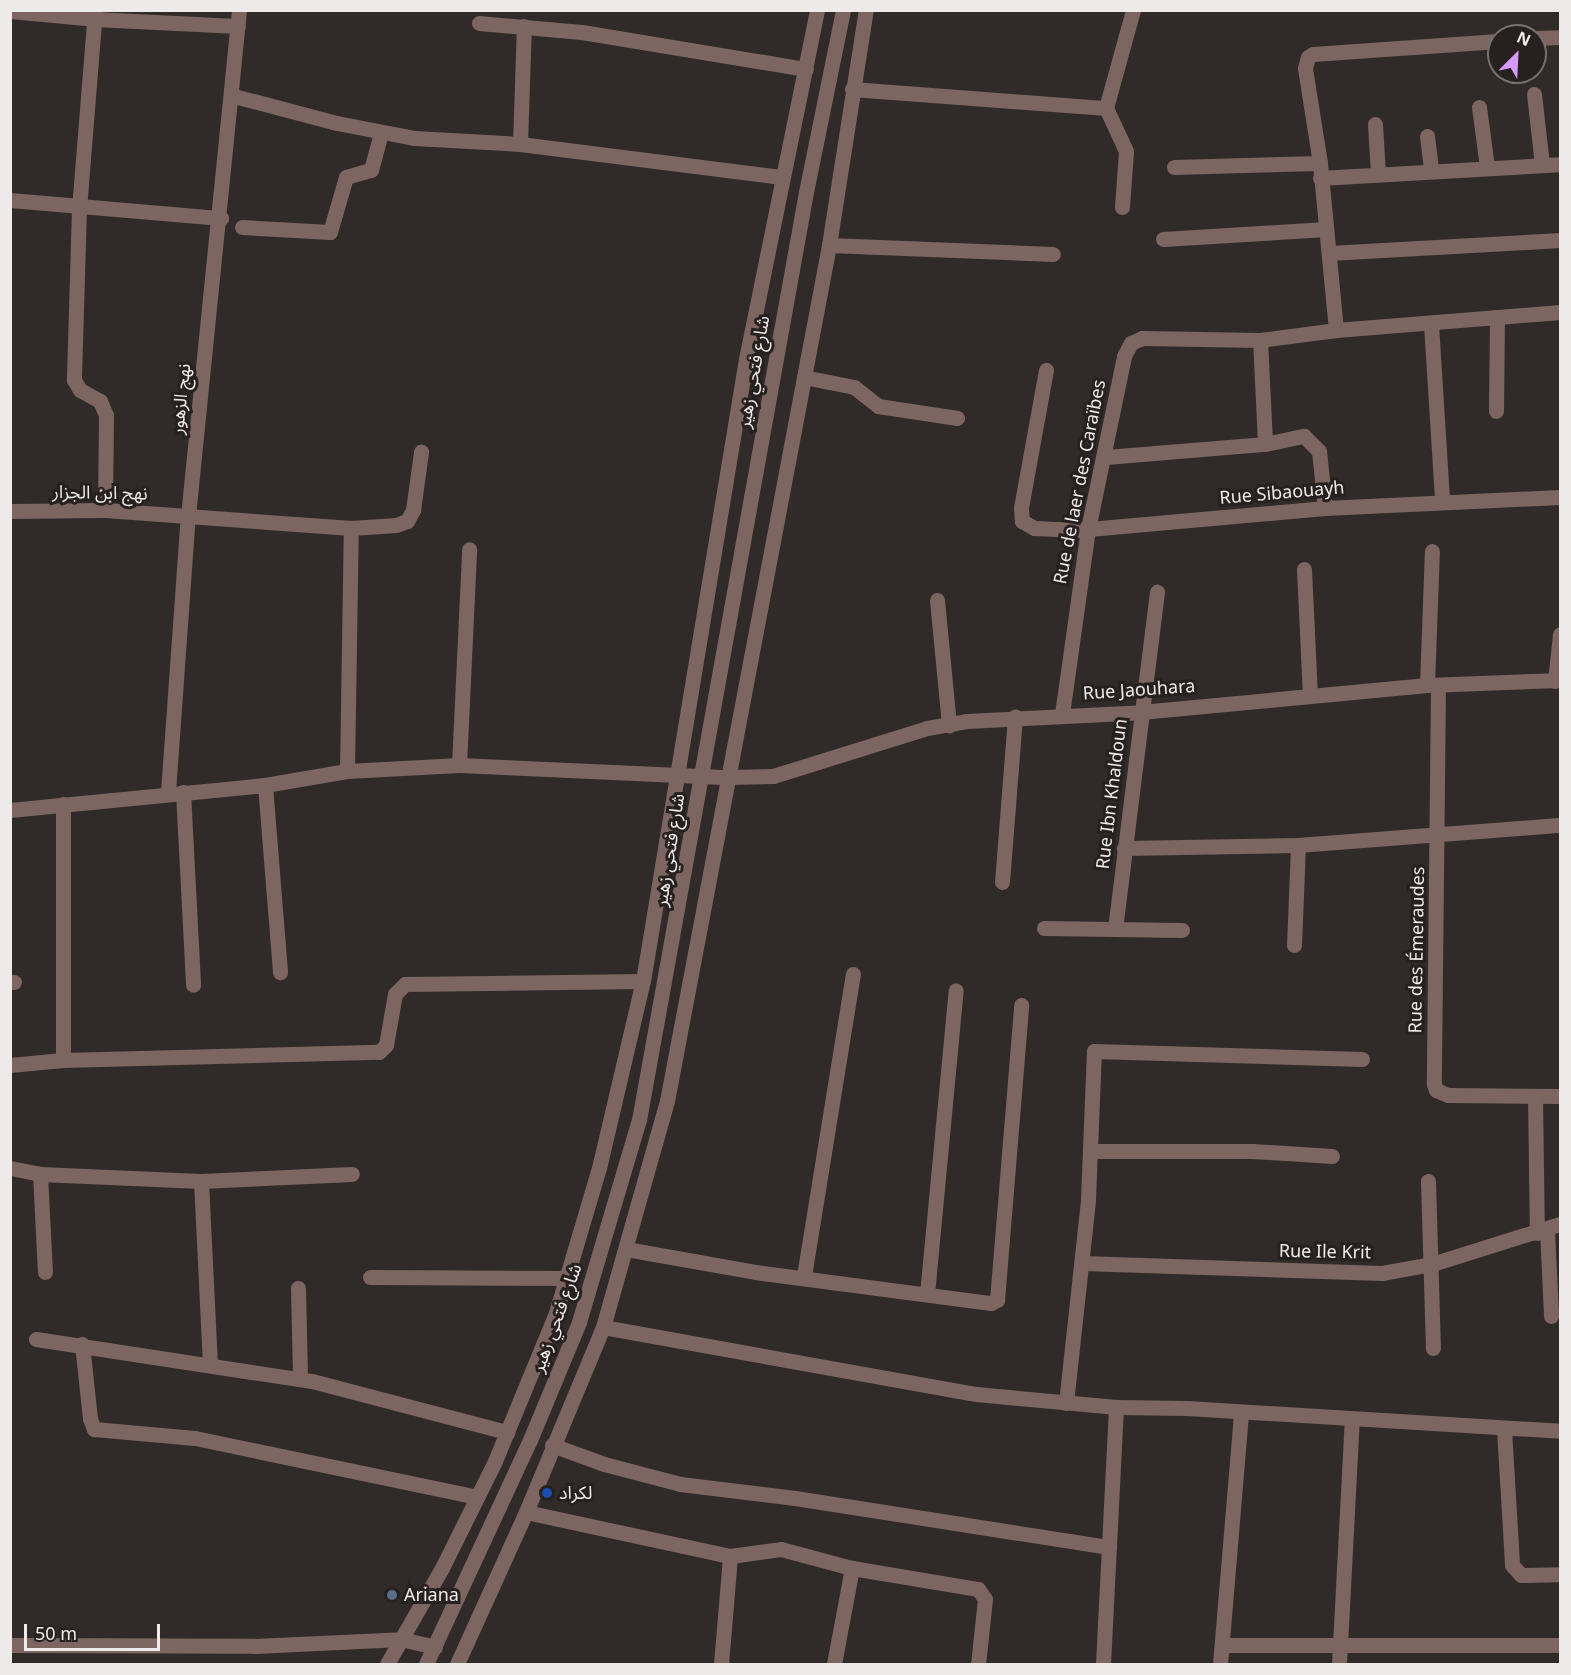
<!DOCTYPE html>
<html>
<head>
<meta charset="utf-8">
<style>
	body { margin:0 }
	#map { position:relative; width:1571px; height:1675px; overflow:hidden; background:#302b29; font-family:Georgia,"Noto Sans Arabic",serif }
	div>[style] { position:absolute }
	.minor>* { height:15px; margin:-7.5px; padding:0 7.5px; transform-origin:7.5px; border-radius:7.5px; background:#7d6561 }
	.dots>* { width:16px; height:16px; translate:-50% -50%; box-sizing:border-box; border:3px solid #26211f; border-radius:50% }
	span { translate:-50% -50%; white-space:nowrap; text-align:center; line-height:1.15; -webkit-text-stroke:6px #26211f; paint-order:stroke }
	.street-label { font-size:18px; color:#eeeae9 }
	.poi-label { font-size:18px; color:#eeeae9 }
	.left { translate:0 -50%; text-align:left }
	.frame { position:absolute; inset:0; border:12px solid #eeeae9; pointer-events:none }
	.north { position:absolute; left:1487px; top:24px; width:60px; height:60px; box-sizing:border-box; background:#26211f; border:2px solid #767170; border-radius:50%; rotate:24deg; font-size:16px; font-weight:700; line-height:24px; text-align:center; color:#eeeae9 }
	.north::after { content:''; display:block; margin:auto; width:21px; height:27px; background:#d89af8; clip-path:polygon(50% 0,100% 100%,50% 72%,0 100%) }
	.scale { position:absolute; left:24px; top:1624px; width:136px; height:27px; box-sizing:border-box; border:3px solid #eeeae9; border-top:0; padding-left:8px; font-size:18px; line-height:21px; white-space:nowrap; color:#eeeae9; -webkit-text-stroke:4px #26211f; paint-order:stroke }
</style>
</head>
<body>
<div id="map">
	<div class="minor">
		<div style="left:95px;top:10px;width:199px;rotate:94.6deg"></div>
		<div style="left:79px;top:208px;width:172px;rotate:91.7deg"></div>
		<div style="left:74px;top:380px;width:12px;rotate:59deg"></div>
		<div style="left:80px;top:390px;width:23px;rotate:29deg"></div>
		<div style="left:100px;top:401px;width:15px;rotate:67deg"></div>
		<div style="left:106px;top:415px;width:95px;rotate:90.6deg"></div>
		<div style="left:10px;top:11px;width:84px;rotate:5.4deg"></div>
		<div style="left:94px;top:19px;width:144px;rotate:2.8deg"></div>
		<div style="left:479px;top:23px;width:103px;rotate:5deg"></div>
		<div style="left:582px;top:32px;width:227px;rotate:9.4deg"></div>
		<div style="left:1535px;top:38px;width:25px;rotate:-2deg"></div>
		<div style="left:852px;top:89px;width:255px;rotate:4.3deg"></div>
		<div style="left:1534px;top:94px;width:70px;rotate:83.5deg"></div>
		<div style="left:234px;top:96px;width:106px;rotate:14.7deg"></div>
		<div style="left:337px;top:123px;width:78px;rotate:11deg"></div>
		<div style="left:414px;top:138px;width:106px;rotate:3.2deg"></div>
		<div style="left:520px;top:144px;width:263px;rotate:7.2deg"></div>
		<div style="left:1479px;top:107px;width:61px;rotate:82.4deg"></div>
		<div style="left:1375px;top:124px;width:49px;rotate:86.5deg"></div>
		<div style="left:1427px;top:136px;width:33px;rotate:83deg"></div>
		<div style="left:520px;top:144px;width:118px;rotate:-88.1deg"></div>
		<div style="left:1174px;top:167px;width:146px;rotate:-1.6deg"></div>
		<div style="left:1320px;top:178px;width:240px;rotate:-3.3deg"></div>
		<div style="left:10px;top:200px;width:212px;rotate:4.9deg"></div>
		<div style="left:1122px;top:207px;width:56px;rotate:-85.9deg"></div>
		<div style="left:1126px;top:151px;width:47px;rotate:-114.9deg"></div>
		<div style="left:1106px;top:108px;width:102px;rotate:-74.6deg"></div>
		<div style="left:242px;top:227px;width:88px;rotate:3.3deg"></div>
		<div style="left:330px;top:232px;width:57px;rotate:-73.8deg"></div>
		<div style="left:346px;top:177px;width:26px;rotate:-16deg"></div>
		<div style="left:371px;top:170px;width:39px;rotate:-75deg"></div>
		<div style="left:1163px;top:239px;width:163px;rotate:-3.5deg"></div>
		<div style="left:829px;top:245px;width:224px;rotate:2.3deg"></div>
		<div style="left:1329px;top:253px;width:231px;rotate:-3.2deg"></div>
		<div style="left:1431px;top:324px;width:177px;rotate:86.4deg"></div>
		<div style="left:1336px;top:330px;width:168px;rotate:-95.5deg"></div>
		<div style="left:1320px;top:163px;width:96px;rotate:-99deg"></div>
		<div style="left:1305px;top:68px;width:11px;rotate:-75deg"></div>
		<div style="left:1308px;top:57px;width:6px;rotate:-31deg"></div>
		<div style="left:1313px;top:54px;width:186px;rotate:-4deg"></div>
		<div style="left:1260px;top:340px;width:104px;rotate:87.2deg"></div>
		<div style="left:1046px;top:370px;width:140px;rotate:100.3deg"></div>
		<div style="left:1021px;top:508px;width:13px;rotate:86deg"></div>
		<div style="left:1022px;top:521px;width:14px;rotate:30deg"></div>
		<div style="left:1034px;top:528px;width:44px;rotate:2.6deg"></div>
		<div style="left:1078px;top:530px;width:248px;rotate:-5.1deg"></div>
		<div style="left:1325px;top:508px;width:235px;rotate:-2.7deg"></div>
		<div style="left:804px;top:377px;width:51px;rotate:11.3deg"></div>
		<div style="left:854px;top:387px;width:31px;rotate:38deg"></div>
		<div style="left:878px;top:406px;width:80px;rotate:8.6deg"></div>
		<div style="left:1496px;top:411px;width:94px;rotate:-89.4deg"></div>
		<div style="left:1106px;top:457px;width:160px;rotate:-4.7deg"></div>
		<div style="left:1265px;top:444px;width:40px;rotate:-12deg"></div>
		<div style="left:1304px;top:436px;width:21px;rotate:45deg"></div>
		<div style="left:1319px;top:451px;width:57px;rotate:84deg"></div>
		<div style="left:10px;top:511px;width:95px;rotate:-0.6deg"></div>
		<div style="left:105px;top:510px;width:247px;rotate:4.2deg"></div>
		<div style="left:351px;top:528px;width:45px;rotate:-3.8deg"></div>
		<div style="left:396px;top:525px;width:12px;rotate:-20deg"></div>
		<div style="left:407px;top:521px;width:13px;rotate:-61deg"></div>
		<div style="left:413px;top:510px;width:59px;rotate:-82.1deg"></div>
		<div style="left:1304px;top:569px;width:126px;rotate:87.3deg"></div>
		<div style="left:937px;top:600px;width:126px;rotate:84.5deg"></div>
		<div style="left:1555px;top:681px;width:47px;rotate:-83.9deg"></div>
		<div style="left:1427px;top:685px;width:134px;rotate:-87.9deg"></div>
		<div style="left:1438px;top:685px;width:399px;rotate:90.6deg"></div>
		<div style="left:1434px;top:1084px;width:6px;rotate:72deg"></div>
		<div style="left:1436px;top:1090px;width:13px;rotate:23deg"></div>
		<div style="left:1448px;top:1095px;width:112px;rotate:0.5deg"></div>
		<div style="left:1062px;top:714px;width:187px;rotate:-82deg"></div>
		<div style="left:1088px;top:529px;width:177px;rotate:-78.2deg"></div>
		<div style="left:1124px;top:356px;width:15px;rotate:-62deg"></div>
		<div style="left:1131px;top:343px;width:12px;rotate:-24deg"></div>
		<div style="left:1142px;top:338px;width:118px;rotate:1deg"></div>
		<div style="left:1260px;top:340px;width:77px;rotate:-7.5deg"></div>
		<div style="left:1336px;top:330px;width:225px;rotate:-4.6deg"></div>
		<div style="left:459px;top:765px;width:216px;rotate:-87.3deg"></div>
		<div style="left:347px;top:771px;width:243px;rotate:-89.1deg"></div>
		<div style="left:265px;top:785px;width:188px;rotate:85.4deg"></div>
		<div style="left:168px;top:792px;width:277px;rotate:-85.9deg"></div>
		<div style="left:188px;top:516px;width:509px;rotate:-84.24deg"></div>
		<div style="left:183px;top:792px;width:193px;rotate:87deg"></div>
		<div style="left:63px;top:804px;width:256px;rotate:90deg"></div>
		<div style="left:10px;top:810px;width:256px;rotate:-5.6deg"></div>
		<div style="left:265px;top:785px;width:83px;rotate:-9.7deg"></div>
		<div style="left:347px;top:771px;width:112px;rotate:-3.1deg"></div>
		<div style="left:459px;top:765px;width:269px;rotate:2.6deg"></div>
		<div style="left:728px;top:777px;width:45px;rotate:-1.3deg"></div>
		<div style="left:773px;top:776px;width:161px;rotate:-17.3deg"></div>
		<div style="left:927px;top:728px;width:40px;rotate:-10deg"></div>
		<div style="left:966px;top:721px;width:175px;rotate:-2.9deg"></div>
		<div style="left:1141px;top:712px;width:287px;rotate:-5.4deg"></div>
		<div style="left:1427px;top:685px;width:133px;rotate:-2.2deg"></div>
		<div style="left:1124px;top:848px;width:174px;rotate:-1deg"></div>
		<div style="left:1298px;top:845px;width:263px;rotate:-4.4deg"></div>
		<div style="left:1002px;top:882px;width:166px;rotate:-85.5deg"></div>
		<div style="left:1044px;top:928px;width:138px;rotate:0.8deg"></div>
		<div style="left:1115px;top:929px;width:340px;rotate:-82.9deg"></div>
		<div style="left:1294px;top:945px;width:100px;rotate:-87.7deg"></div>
		<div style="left:10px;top:982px;width:4px"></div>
		<div style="left:10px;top:1065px;width:53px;rotate:-5.4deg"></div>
		<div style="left:63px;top:1060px;width:316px;rotate:-1.5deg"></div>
		<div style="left:379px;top:1052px;width:10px;rotate:-45deg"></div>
		<div style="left:386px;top:1045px;width:52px;rotate:-80deg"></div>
		<div style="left:395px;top:994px;width:14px;rotate:-45deg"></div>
		<div style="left:405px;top:984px;width:238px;rotate:-0.7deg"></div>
		<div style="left:1535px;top:1097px;width:136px;rotate:89.2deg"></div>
		<div style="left:1091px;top:1151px;width:161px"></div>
		<div style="left:1252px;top:1151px;width:80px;rotate:3.6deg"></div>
		<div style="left:10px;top:1168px;width:31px;rotate:11deg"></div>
		<div style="left:40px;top:1174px;width:161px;rotate:2.5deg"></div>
		<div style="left:201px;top:1181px;width:151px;rotate:-2.7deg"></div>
		<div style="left:40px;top:1174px;width:98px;rotate:87.1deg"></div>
		<div style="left:201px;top:1181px;width:182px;rotate:87.2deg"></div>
		<div style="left:1428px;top:1181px;width:167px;rotate:88.3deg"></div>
		<div style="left:1547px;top:1230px;width:86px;rotate:87.3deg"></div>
		<div style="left:626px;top:1249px;width:131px;rotate:10.1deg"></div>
		<div style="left:755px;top:1272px;width:238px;rotate:7.5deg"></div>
		<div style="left:991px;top:1303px;width:7px;rotate:-27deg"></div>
		<div style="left:997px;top:1300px;width:296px;rotate:-85.3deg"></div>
		<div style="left:1082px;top:1263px;width:300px;rotate:1.9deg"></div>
		<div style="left:1382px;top:1273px;width:51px;rotate:-10.2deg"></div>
		<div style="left:1432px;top:1264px;width:134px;rotate:-17.4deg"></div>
		<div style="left:804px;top:1276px;width:306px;rotate:-80.8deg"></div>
		<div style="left:370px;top:1277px;width:198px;rotate:0.3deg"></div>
		<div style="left:298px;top:1288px;width:91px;rotate:88.7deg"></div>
		<div style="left:927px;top:1294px;width:305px;rotate:-84.6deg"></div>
		<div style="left:603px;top:1327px;width:379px;rotate:10.2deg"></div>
		<div style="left:976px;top:1394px;width:141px;rotate:5.3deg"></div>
		<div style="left:1116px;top:1407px;width:71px;rotate:0.8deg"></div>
		<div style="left:1187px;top:1408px;width:374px;rotate:3.5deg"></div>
		<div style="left:36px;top:1339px;width:279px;rotate:8.7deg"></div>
		<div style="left:312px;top:1381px;width:202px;rotate:14.7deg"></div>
		<div style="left:82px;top:1344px;width:75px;rotate:83.9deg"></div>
		<div style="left:90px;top:1419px;width:11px;rotate:68deg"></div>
		<div style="left:94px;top:1429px;width:101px;rotate:5.1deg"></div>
		<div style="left:195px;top:1438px;width:288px;rotate:11.8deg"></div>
		<div style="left:1066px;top:1403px;width:205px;rotate:-83.8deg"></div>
		<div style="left:1088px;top:1199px;width:148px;rotate:-87.7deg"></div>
		<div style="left:1094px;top:1051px;width:268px;rotate:1.7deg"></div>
		<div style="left:1504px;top:1429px;width:136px;rotate:86.6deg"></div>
		<div style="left:1512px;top:1565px;width:13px;rotate:48deg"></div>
		<div style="left:1521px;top:1575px;width:39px;rotate:-1deg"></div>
		<div style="left:552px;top:1445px;width:55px;rotate:20.1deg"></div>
		<div style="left:604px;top:1464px;width:79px;rotate:14.7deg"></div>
		<div style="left:680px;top:1484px;width:116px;rotate:6.9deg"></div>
		<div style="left:795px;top:1498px;width:318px;rotate:8.9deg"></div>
		<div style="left:526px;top:1512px;width:209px;rotate:12.2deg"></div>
		<div style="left:730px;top:1556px;width:51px;rotate:-7.8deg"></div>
		<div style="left:781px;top:1549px;width:73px;rotate:15deg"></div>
		<div style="left:852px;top:1568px;width:128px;rotate:9.5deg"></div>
		<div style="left:978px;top:1589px;width:12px;rotate:55deg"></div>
		<div style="left:985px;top:1599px;width:65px;rotate:96.1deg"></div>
		<div style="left:10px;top:1645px;width:245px;rotate:0.2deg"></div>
		<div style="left:255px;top:1646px;width:146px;rotate:-2.7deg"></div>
		<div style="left:401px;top:1639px;width:35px;rotate:13deg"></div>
		<div style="left:1222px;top:1645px;width:338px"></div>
		<div style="left:387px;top:1664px;width:111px;rotate:-60.2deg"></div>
		<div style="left:442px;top:1568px;width:119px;rotate:-63.6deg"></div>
		<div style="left:495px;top:1461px;width:160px;rotate:-67.6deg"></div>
		<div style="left:556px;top:1313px;width:151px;rotate:-73.5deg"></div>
		<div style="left:599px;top:1168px;width:192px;rotate:-76.8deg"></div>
		<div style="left:643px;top:981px;width:630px;rotate:-80.6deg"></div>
		<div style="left:746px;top:359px;width:356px;rotate:-78.5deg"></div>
		<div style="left:426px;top:1664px;width:247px;rotate:-65.1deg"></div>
		<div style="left:530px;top:1440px;width:128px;rotate:-67.4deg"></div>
		<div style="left:579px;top:1322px;width:211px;rotate:-73.5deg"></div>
		<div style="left:639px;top:1120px;width:943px;rotate:-79.8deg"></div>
		<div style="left:806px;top:192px;width:186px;rotate:-78.5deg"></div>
		<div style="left:457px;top:1664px;width:167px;rotate:-65.6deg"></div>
		<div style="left:526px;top:1512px;width:200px;rotate:-67.4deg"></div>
		<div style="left:603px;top:1327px;width:235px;rotate:-74.2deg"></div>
		<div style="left:667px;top:1101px;width:871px;rotate:-79.28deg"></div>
		<div style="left:829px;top:245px;width:238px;rotate:-81.1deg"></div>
		<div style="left:721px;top:1664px;width:108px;rotate:-85.2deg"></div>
		<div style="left:834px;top:1664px;width:98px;rotate:-79.4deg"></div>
		<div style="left:1103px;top:1664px;width:257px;rotate:-87.1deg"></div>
		<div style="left:1220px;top:1664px;width:253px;rotate:-85.2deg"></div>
		<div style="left:1339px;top:1664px;width:245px;rotate:-87deg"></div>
	</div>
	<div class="dots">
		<div style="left:547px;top:1493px;background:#1a4fb4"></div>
		<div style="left:392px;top:1595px;background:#5c6f8a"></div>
	</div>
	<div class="street-label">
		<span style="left:754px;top:372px;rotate:-80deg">شارع فتحي زهير</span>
		<span style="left:181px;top:399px;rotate:-84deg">نهج الزهور</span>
		<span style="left:1080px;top:482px;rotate:-79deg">Rue de laer des Caraïbes</span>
		<span style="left:100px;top:493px;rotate:1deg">نهج ابن الجزار</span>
		<span style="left:1282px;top:493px;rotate:-5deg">Rue Sibaouayh</span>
		<span style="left:1139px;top:690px;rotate:-4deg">Rue Jaouhara</span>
		<span style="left:1112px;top:794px;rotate:-83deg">Rue Ibn Khaldoun</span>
		<span style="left:670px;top:850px;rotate:-81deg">شارع فتحي زهير</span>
		<span style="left:1417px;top:950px;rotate:-89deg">Rue des Émeraudes</span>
		<span style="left:1325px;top:1252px;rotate:1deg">Rue Ile Krit</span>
		<span style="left:557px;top:1318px;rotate:-70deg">شارع فتحي زهير</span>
	</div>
	<div class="poi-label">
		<span class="left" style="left:559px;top:1493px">لكراد</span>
		<span class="left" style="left:404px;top:1595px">Ariana</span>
	</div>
	<div class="frame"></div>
	<div class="north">N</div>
	<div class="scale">50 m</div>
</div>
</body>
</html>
